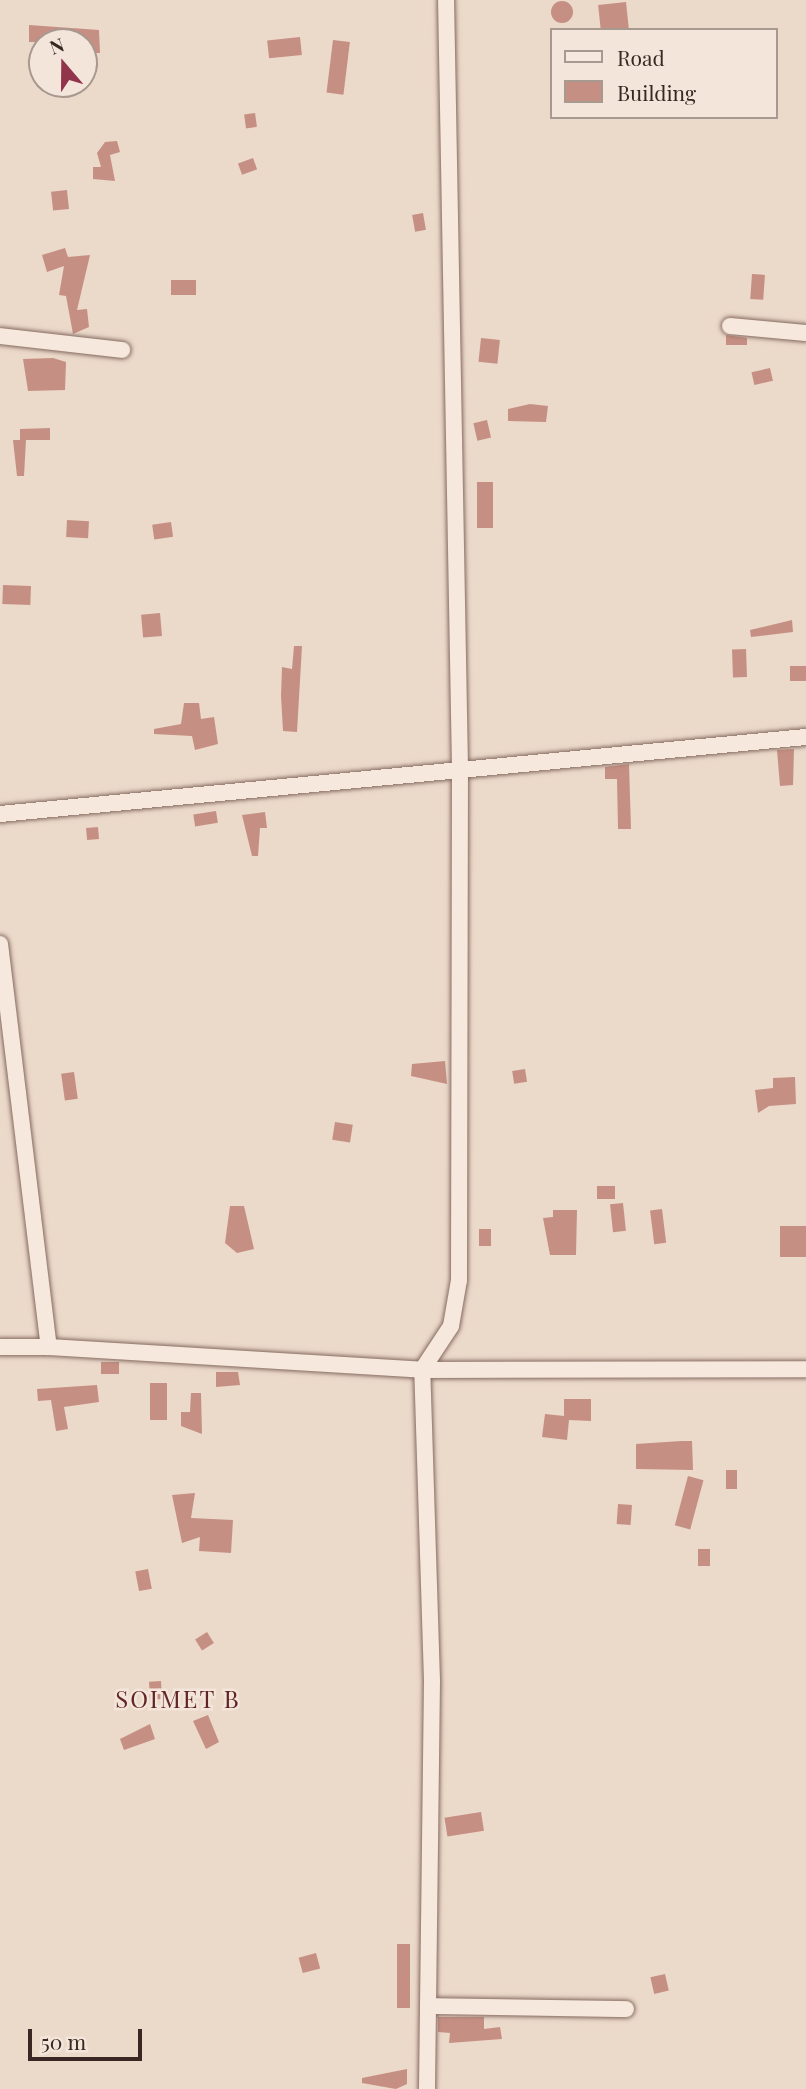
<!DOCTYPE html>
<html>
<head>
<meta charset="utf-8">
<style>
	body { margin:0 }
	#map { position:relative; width:806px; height:2089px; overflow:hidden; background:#ebd9ca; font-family:"Playfair Display",serif }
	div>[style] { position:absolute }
	.building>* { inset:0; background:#c68f83; transform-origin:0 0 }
	.round { border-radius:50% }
	.roads { filter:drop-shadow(0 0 2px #866b60) drop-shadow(0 0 2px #866b60) }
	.minor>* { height:16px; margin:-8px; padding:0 8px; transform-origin:8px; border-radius:8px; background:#f6e8dd }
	span { translate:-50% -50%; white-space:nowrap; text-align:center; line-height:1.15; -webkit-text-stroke:5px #f3e5d9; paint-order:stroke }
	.quarter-label { font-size:24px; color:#612527; letter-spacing:2px }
	.legend { position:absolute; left:550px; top:28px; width:228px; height:91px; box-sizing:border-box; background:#f3e5d9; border:2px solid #a89990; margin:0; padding:9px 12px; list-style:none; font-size:21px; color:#382722 }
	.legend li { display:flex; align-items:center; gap:14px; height:35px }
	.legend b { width:35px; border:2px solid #a89990 }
	.north { position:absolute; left:28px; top:28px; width:70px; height:70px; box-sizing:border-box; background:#f3e5d9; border:2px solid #a89990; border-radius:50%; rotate:340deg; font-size:19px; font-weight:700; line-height:28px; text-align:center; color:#382722 }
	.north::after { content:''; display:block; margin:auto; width:24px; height:32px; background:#90354c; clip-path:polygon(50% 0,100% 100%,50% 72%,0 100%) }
	.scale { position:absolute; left:28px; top:2029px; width:114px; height:32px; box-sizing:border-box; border:4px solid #382722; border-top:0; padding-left:9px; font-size:21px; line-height:24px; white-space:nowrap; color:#382722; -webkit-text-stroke:5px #f3e5d9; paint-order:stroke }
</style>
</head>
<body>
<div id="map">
	<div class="building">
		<div class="round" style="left:551px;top:1px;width:22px;height:22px"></div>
		<div style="left:626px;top:2px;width:28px;height:28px;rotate:84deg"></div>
		<div style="clip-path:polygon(29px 25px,99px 30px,100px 53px,84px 53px,84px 42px,29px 42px)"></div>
		<div style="left:300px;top:37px;width:18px;height:33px;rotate:84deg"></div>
		<div style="left:333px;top:40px;width:17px;height:53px;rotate:7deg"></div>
		<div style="left:255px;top:113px;width:14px;height:11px;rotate:82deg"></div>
		<div style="clip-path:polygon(117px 141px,120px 152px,110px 155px,115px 181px,93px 179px,93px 167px,101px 167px,97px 153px,105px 142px)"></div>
		<div style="left:253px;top:158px;width:12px;height:16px;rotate:70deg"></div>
		<div style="left:67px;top:190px;width:19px;height:16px;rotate:84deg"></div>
		<div style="left:423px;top:213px;width:17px;height:11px;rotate:80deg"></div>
		<div style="clip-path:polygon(65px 248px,68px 257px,90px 255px,77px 310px,87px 309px,89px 327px,73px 334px,66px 296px,59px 295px,64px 266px,47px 272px,42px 255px)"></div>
		<div style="left:752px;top:274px;width:13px;height:25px;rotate:4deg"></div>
		<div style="left:196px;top:280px;width:15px;height:25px;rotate:90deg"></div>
		<div style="clip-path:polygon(726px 335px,747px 338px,747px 345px,726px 345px)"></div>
		<div style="left:481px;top:338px;width:19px;height:24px;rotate:6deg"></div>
		<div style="clip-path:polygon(53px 358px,66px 362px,65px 390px,28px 391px,23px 359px)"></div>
		<div style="left:770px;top:368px;width:13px;height:19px;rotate:77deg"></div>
		<div style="clip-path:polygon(530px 404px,548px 406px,546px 422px,508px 421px,508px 409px)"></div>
		<div style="left:487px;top:420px;width:18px;height:14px;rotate:77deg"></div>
		<div style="clip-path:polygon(50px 428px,50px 440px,26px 440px,24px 476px,17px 476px,13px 440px,20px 440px,20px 429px)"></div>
		<div style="left:477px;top:482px;width:16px;height:46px"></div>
		<div style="left:67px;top:520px;width:22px;height:17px;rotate:3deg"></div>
		<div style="left:171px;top:522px;width:15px;height:19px;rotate:82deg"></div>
		<div style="left:3px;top:585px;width:28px;height:19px;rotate:2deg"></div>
		<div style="left:160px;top:613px;width:23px;height:19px;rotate:85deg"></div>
		<div style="clip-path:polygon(792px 620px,793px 632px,751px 637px,750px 630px)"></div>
		<div style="clip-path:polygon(294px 646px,302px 646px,297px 732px,283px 731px,281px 696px,282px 667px,292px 669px)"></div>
		<div style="left:746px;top:649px;width:28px;height:14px;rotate:88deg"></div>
		<div style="left:806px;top:666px;width:15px;height:16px;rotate:90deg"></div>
		<div style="clip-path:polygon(184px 703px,199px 703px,201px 719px,214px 717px,218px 744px,195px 750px,192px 736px,154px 734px,154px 729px,181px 724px)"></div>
		<div style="clip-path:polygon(794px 749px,793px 785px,780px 786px,777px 750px)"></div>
		<div style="clip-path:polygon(629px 764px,631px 829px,618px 829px,617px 779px,605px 779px,605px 767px)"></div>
		<div style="left:216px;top:811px;width:12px;height:23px;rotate:81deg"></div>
		<div style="clip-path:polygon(265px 812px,267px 828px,260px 828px,258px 856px,252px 856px,242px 815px)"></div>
		<div style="left:98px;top:827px;width:12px;height:12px;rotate:85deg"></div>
		<div style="clip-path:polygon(445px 1061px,447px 1084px,411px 1076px,412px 1064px)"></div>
		<div style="left:525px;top:1069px;width:13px;height:13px;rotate:81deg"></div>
		<div style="left:74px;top:1072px;width:27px;height:13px;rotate:82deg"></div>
		<div style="clip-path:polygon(795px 1077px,796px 1104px,769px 1106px,758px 1113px,755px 1090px,773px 1088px,773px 1078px)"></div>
		<div style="left:335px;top:1122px;width:18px;height:18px;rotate:9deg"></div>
		<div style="left:597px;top:1186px;width:18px;height:13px"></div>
		<div style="left:623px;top:1203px;width:28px;height:13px;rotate:84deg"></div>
		<div style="clip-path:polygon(230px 1206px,244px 1206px,254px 1249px,237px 1253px,225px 1243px)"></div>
		<div style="left:662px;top:1209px;width:34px;height:12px;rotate:83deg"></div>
		<div style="clip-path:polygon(553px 1210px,577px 1210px,576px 1255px,550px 1255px,543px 1218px,553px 1217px)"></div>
		<div style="left:806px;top:1226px;width:31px;height:26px;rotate:90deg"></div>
		<div style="left:479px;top:1229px;width:12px;height:17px"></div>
		<div style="left:101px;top:1362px;width:18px;height:12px"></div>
		<div style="clip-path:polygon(216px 1372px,238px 1372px,240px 1385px,216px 1387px)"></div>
		<div style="left:150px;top:1383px;width:17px;height:37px"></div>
		<div style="clip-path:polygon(97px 1385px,99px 1402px,64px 1407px,68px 1429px,56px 1431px,51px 1400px,38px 1401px,37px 1389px)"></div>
		<div style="clip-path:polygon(191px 1393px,201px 1393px,202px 1434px,181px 1426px,181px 1412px,190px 1412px)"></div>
		<div style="clip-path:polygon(564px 1399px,591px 1399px,591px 1421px,569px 1420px,567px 1440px,542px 1437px,545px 1414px,564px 1416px)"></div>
		<div style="clip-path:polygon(681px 1441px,692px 1441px,693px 1470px,636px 1469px,636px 1444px)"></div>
		<div style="left:726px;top:1470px;width:11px;height:19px"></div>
		<div style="left:688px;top:1476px;width:16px;height:51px;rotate:15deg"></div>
		<div style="clip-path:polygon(195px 1493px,191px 1518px,233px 1520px,231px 1553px,199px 1551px,200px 1537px,182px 1543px,172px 1495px)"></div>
		<div style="left:618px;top:1504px;width:14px;height:20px;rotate:4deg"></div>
		<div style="left:698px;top:1549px;width:12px;height:17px"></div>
		<div style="left:148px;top:1569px;width:20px;height:13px;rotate:79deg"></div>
		<div style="left:207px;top:1632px;width:13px;height:14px;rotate:58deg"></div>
		<div style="left:161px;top:1681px;width:18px;height:12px;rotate:87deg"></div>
		<div style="clip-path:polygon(208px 1715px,219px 1742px,206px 1749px,193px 1721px)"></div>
		<div style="clip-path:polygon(150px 1724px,155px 1739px,124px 1750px,120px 1739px)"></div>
		<div style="left:481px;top:1812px;width:19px;height:37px;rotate:81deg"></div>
		<div style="left:397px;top:1944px;width:13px;height:64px"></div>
		<div style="left:316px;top:1953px;width:16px;height:18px;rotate:75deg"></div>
		<div style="left:665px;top:1974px;width:17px;height:15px;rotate:77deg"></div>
		<div style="clip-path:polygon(438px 2017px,484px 2017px,484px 2029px,500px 2027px,502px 2039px,449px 2043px,450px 2033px,438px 2032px)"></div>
		<div style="clip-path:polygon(407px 2069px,407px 2084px,396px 2089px,362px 2083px,362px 2078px)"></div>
	</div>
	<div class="roads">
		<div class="minor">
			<div style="left:730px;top:326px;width:76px;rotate:5.3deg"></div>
			<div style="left:0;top:336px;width:123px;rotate:6.5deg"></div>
			<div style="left:0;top:814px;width:810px;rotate:-5.46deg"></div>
			<div style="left:0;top:944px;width:406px;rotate:83.1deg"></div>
			<div style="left:49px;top:1347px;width:374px;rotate:3.5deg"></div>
			<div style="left:422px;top:1370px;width:384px;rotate:-0.1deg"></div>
			<div style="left:0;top:1347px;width:49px"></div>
			<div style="left:428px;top:2006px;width:198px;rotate:0.9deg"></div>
			<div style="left:427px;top:2089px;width:408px;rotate:-89.3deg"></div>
			<div style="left:432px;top:1681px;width:311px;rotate:-91.8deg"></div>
			<div style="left:422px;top:1370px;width:53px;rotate:-56.6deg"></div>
			<div style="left:451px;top:1326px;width:47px;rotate:-80.1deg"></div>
			<div style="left:459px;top:1280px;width:512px;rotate:-89.89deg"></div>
			<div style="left:460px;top:768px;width:768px;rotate:-91.04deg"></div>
		</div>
	</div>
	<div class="quarter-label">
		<span style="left:178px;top:1699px">SOIMET B</span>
	</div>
	<ul class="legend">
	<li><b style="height:9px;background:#f6e8dd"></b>Road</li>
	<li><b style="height:19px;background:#c68f83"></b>Building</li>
	</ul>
	<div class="north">N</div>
	<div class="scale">50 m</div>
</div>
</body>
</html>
